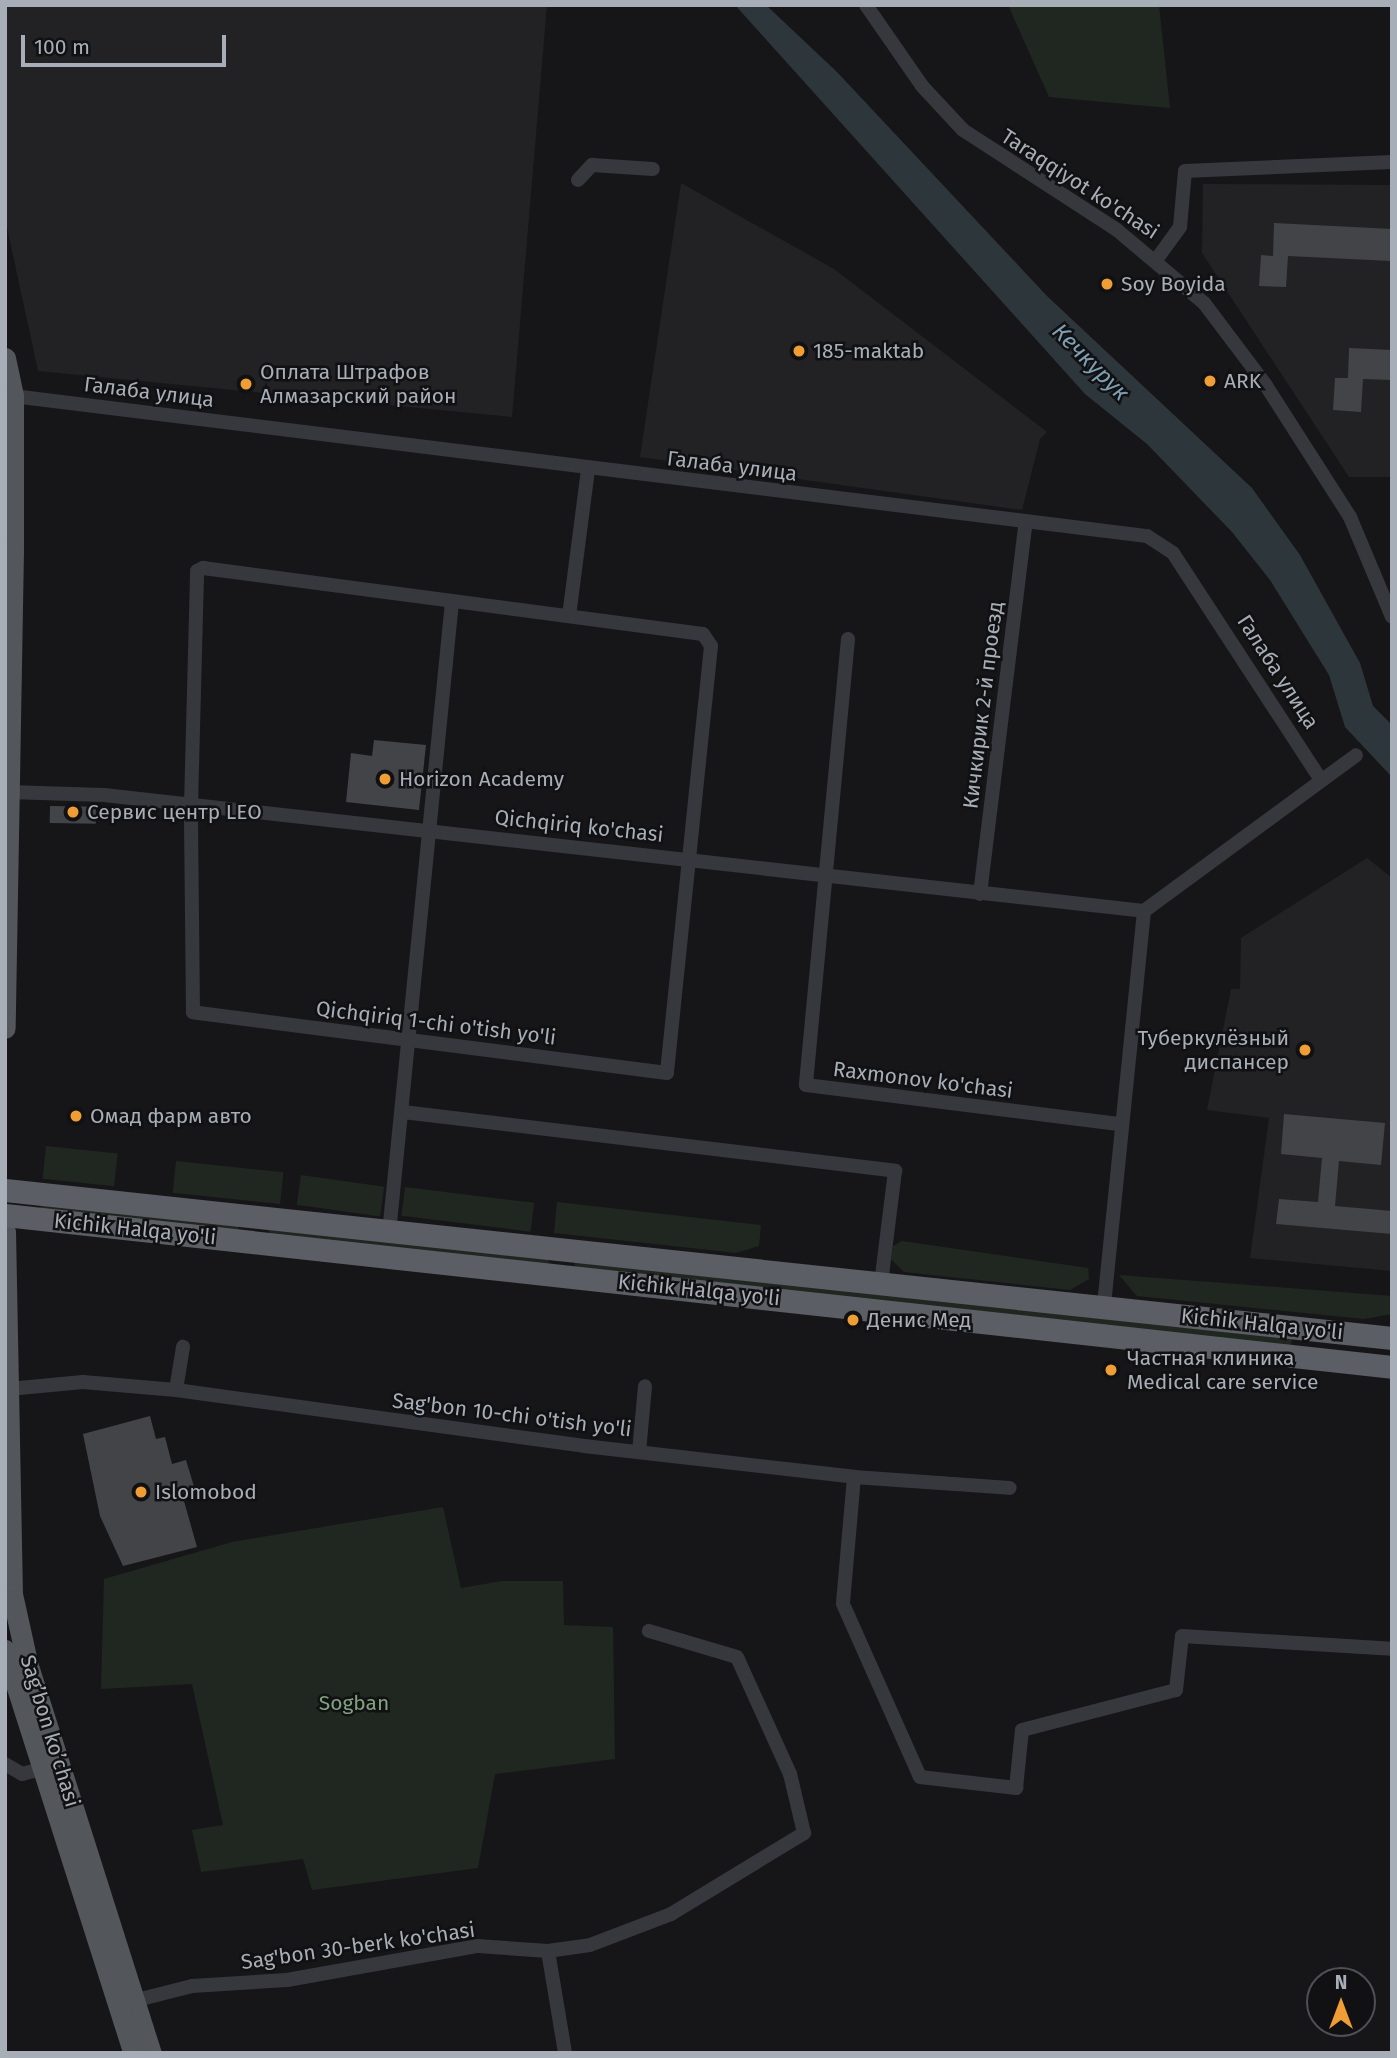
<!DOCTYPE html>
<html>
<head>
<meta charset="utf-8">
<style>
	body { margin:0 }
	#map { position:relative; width:1397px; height:2058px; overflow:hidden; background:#161618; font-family:"Fira Sans",sans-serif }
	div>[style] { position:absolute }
	.built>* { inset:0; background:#222225 }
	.green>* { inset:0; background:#202720; transform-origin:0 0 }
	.water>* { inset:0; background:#2c363b }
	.building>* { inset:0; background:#424448; transform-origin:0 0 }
	.minor>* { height:14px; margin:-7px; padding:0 7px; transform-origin:7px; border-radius:7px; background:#37383d }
	.primary>* { height:21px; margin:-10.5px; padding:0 10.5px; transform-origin:10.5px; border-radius:10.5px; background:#53565b }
	.trunk>* { height:23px; margin:-11.5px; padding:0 11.5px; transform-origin:11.5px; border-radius:11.5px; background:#5b5e64 }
	.dots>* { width:19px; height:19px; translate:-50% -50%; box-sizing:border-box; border:4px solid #111113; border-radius:50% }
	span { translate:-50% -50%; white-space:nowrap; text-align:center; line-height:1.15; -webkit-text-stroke:5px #111113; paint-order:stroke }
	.street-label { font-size:21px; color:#a8aeb7 }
	.poi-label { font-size:21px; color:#a8aeb7 }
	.left { translate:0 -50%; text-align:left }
	.right { translate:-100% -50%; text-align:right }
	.park-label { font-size:21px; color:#81a27f }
	.water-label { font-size:23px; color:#7fa0b2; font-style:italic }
	.frame { position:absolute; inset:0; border:7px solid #a8aeb7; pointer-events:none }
	.north { position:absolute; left:1306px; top:1967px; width:70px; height:70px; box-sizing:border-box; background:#111113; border:2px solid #4d5055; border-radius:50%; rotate:0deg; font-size:19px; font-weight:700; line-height:28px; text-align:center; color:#a8aeb7 }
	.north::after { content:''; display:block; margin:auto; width:24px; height:32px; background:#ef9e36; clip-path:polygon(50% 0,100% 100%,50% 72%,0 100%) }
	.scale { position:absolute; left:21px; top:35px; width:205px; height:32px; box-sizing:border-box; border:4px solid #a8aeb7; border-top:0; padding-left:9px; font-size:21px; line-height:24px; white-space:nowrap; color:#a8aeb7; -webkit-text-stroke:5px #111113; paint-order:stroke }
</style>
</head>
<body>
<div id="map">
	<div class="built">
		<div style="clip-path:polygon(5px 5px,547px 5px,512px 417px,38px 371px,5px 218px)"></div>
		<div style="clip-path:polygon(681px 183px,834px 269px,1047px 432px,1040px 439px,1022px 510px,640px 457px)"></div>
		<div style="clip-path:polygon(1203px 184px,1392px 185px,1392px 477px,1349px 477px,1202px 253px)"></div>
		<div style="clip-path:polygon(1367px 858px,1392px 878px,1392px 1271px,1250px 1258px,1269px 1118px,1207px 1110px,1231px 989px,1240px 989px,1241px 938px)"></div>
	</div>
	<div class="green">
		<div style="clip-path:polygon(1008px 5px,1159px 5px,1170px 108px,1049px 97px)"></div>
		<div style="left:46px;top:1146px;width:72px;height:33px;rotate:6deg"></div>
		<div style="left:176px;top:1161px;width:108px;height:32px;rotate:6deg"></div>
		<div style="left:301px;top:1175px;width:84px;height:30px;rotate:8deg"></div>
		<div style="left:405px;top:1187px;width:130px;height:29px;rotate:7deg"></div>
		<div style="clip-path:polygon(557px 1202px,761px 1225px,759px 1246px,736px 1253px,554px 1233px)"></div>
		<div style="left:41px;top:1203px;width:199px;height:10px;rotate:6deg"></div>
		<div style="left:269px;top:1226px;width:282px;height:11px;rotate:6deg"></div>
		<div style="clip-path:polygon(902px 1241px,1088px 1268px,1089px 1279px,1070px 1290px,904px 1272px,891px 1259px,893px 1246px)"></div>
		<div style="left:575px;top:1262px;width:721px;height:9px;rotate:6deg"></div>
		<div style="clip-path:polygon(1119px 1275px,1392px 1296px,1392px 1314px,1364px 1319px,1137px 1296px)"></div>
		<div style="clip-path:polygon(443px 1507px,461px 1588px,502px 1581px,563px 1581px,564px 1625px,613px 1627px,615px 1759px,495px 1774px,478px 1868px,312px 1890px,303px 1859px,201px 1872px,192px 1830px,223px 1825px,192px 1684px,101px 1689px,104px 1579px,232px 1542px)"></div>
	</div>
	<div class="water">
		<div style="clip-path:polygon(735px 5px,766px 5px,837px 72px,1047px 296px,1252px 488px,1300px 555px,1360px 663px,1373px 706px,1392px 725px,1392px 777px,1345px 727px,1329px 675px,1270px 580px,1232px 532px,1147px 444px,1085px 394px)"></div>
	</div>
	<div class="building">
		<div style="clip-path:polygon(1274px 223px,1392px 229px,1391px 261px,1288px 256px,1286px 287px,1259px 286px,1261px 255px,1273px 256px)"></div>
		<div style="clip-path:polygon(1349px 348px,1392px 350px,1392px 380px,1363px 379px,1361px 412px,1333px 410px,1335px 378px,1348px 378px)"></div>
		<div style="clip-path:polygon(374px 740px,426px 745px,419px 810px,346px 802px,351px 753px,372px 756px)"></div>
		<div style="left:50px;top:806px;width:46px;height:17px;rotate:1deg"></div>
		<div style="clip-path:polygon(1284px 1114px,1385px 1123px,1381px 1165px,1339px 1161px,1335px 1206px,1392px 1211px,1392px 1234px,1276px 1224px,1279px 1199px,1318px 1202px,1322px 1158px,1281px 1154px)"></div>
		<div style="clip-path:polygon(150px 1416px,156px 1439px,165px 1437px,172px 1464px,186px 1460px,195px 1490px,182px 1494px,197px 1547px,123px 1566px,100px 1516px,83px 1434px)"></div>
	</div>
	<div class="minor">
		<div style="left:866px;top:5px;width:98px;rotate:55.3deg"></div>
		<div style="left:922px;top:86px;width:60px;rotate:47deg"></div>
		<div style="left:963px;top:130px;width:184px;rotate:33deg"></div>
		<div style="left:1117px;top:230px;width:114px;rotate:40deg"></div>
		<div style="left:1204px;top:303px;width:101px;rotate:53deg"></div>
		<div style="left:1265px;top:384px;width:158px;rotate:57.4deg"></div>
		<div style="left:1350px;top:517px;width:108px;rotate:67.2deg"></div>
		<div style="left:578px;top:180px;width:21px;rotate:-47deg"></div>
		<div style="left:592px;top:165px;width:61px;rotate:3.8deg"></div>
		<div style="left:1156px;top:260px;width:41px;rotate:-54deg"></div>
		<div style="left:1180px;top:227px;width:56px;rotate:-84.9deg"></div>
		<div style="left:1185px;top:171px;width:207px;rotate:-2.5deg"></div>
		<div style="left:13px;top:396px;width:1143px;rotate:7.04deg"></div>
		<div style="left:1147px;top:536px;width:31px;rotate:33deg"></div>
		<div style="left:1173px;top:553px;width:271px;rotate:56.9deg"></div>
		<div style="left:203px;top:568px;width:504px;rotate:7.52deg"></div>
		<div style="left:703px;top:634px;width:14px;rotate:56deg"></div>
		<div style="left:711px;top:646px;width:429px;rotate:95.9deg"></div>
		<div style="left:667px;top:1073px;width:478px;rotate:-172.7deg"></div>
		<div style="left:193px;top:1012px;width:207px;rotate:-90.6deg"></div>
		<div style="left:191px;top:805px;width:234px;rotate:-88.5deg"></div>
		<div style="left:197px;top:571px;width:7px;rotate:-27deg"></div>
		<div style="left:569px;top:616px;width:147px;rotate:-82.6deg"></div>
		<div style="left:848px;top:639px;width:448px;rotate:95.4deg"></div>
		<div style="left:806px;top:1085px;width:317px;rotate:7.1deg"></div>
		<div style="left:8px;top:792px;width:96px;rotate:1.8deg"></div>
		<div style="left:104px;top:795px;width:1046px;rotate:6.36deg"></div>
		<div style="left:980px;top:894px;width:375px;rotate:-83deg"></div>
		<div style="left:403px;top:1112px;width:496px;rotate:6.8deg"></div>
		<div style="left:895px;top:1171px;width:113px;rotate:97.1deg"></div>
		<div style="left:389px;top:1233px;width:634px;rotate:-84.3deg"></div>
		<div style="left:1104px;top:1305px;width:396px;rotate:-84.2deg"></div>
		<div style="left:1144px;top:911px;width:263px;rotate:-36.3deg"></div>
		<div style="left:9px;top:1389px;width:74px;rotate:-5.4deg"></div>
		<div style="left:83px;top:1382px;width:93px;rotate:4.9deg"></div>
		<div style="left:176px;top:1390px;width:412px;rotate:7.8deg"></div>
		<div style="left:584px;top:1446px;width:272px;rotate:6.5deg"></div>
		<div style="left:854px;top:1477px;width:156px;rotate:4deg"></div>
		<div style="left:176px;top:1390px;width:44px;rotate:-80.8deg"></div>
		<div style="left:639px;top:1452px;width:66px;rotate:-84.8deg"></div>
		<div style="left:854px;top:1477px;width:127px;rotate:95deg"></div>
		<div style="left:843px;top:1604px;width:189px;rotate:66deg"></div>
		<div style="left:920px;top:1777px;width:97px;rotate:6.5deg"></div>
		<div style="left:1016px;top:1788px;width:58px;rotate:-84.1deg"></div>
		<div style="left:1022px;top:1730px;width:159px;rotate:-14.6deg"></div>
		<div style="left:1176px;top:1690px;width:54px;rotate:-83.7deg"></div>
		<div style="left:1182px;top:1636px;width:210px;rotate:3.5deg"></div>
		<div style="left:5px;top:1764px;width:20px;rotate:30deg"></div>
		<div style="left:22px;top:1774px;width:28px;rotate:-15deg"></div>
		<div style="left:548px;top:1951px;width:103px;rotate:80.5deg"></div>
		<div style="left:133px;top:2001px;width:61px;rotate:-14.3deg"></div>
		<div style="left:192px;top:1986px;width:95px;rotate:-3.6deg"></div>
		<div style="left:287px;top:1980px;width:194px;rotate:-10.1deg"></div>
		<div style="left:478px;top:1946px;width:70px;rotate:4.1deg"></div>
		<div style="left:548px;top:1951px;width:42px;rotate:-8.1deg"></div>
		<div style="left:590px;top:1945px;width:87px;rotate:-20.9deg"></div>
		<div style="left:671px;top:1914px;width:156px;rotate:-31.3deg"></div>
		<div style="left:804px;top:1833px;width:61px;rotate:-103.3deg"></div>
		<div style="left:790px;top:1774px;width:128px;rotate:-114.4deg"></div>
		<div style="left:737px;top:1657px;width:92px;rotate:-163.5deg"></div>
	</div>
	<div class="primary">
		<div style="left:5px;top:358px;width:39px;rotate:78deg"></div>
		<div style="left:13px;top:396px;width:154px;rotate:90deg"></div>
		<div style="left:13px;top:550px;width:478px;rotate:91deg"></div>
		<div style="left:5px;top:1231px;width:363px;rotate:88.9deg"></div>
		<div style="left:12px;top:1594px;width:74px;rotate:77.5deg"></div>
		<div style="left:28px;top:1666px;width:406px;rotate:72.4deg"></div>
		<div style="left:5px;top:1650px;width:423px;rotate:72.3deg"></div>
	</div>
	<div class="trunk">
		<div style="left:5px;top:1190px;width:1395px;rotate:6.09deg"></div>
		<div style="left:5px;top:1215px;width:1395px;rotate:6.25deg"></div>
	</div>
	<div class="dots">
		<div style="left:1107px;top:284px;background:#ef9e36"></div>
		<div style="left:799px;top:351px;background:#ef9e36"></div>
		<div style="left:1210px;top:381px;background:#ef9e36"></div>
		<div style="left:246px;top:384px;background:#ef9e36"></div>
		<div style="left:385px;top:779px;background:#ef9e36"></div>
		<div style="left:73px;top:812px;background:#ef9e36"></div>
		<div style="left:1305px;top:1050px;background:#ef9e36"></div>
		<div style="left:76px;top:1116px;background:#ef9e36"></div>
		<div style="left:853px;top:1320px;background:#ef9e36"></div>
		<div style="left:1111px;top:1370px;background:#ef9e36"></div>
		<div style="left:141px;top:1492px;background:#ef9e36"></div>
	</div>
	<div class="street-label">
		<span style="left:1080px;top:184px;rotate:33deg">Taraqqiyot ko'chasi</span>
		<span style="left:149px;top:392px;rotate:7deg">Галаба улица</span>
		<span style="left:732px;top:466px;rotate:7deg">Галаба улица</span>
		<span style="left:1278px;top:672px;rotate:57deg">Галаба улица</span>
		<span style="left:983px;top:705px;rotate:-83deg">Кичкирик 2-й проезд</span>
		<span style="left:579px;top:826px;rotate:6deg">Qichqiriq ko'chasi</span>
		<span style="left:436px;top:1023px;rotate:7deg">Qichqiriq 1-chi o'tish yo'li</span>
		<span style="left:923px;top:1080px;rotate:7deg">Raxmonov ko'chasi</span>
		<span style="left:135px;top:1229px;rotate:6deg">Kichik Halqa yo'li</span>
		<span style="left:699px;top:1290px;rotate:6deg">Kichik Halqa yo'li</span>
		<span style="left:1262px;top:1324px;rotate:6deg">Kichik Halqa yo'li</span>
		<span style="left:512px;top:1415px;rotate:7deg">Sag'bon 10-chi o'tish yo'li</span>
		<span style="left:50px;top:1731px;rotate:73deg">Sag’bon ko’chasi</span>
		<span style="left:358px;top:1946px;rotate:-8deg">Sag'bon 30-berk ko'chasi</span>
	</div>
	<div class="poi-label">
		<span class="left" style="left:1121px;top:284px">Soy Boyida</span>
		<span class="left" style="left:813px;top:351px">185-maktab</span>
		<span class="left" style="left:260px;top:384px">Оплата Штрафов<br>Aлмазарский район</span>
		<span class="left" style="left:1224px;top:381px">ARK</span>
		<span class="left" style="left:399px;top:779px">Horizon Academy</span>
		<span class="left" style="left:87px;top:812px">Сервис центр LEO</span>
		<span class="right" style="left:1289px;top:1050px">Туберкулёзный<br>диспансер</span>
		<span class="left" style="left:90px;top:1116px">Омад фарм авто</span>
		<span class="left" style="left:867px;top:1320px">Денис Мед</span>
		<span class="left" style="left:1127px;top:1370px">Частная клиника<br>Medical care service</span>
		<span class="left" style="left:155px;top:1492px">Islomobod</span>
	</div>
	<div class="park-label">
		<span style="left:354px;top:1703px">Sogban</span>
	</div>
	<div class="water-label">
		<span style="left:1091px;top:362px;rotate:45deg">Кечкурук</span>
	</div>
	<div class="frame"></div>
	<div class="north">N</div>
	<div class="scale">100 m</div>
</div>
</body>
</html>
